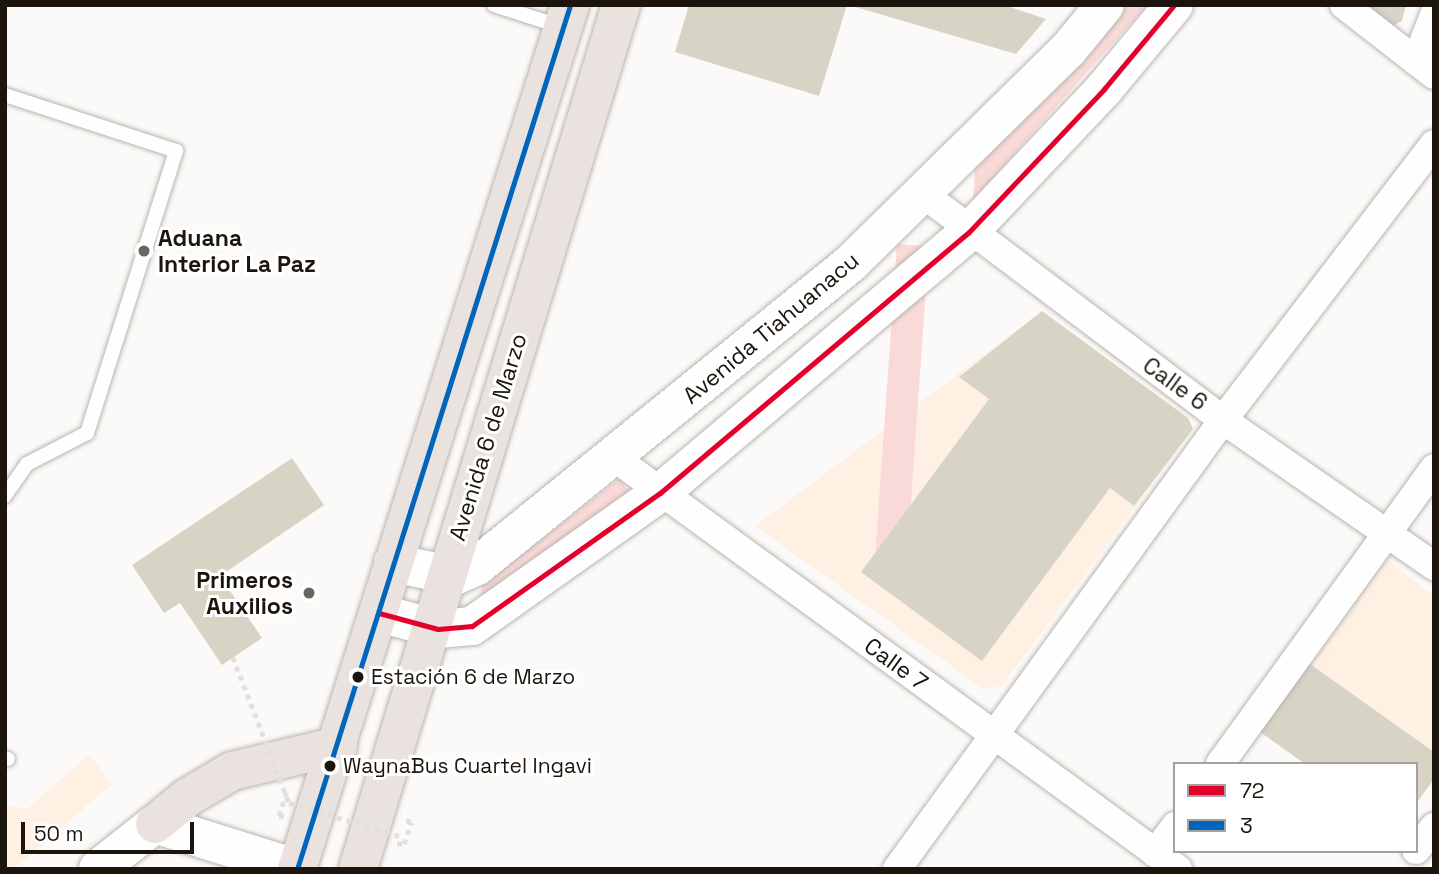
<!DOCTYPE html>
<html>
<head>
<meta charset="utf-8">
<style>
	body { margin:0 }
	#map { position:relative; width:1439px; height:874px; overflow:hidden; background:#fcfaf8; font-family:"Space Grotesk",sans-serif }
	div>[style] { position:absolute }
	.built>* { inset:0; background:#fef1e4 }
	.green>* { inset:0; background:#f9dad8; transform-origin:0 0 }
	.building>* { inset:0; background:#d7d4c6 }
	.path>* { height:4.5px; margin-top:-2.25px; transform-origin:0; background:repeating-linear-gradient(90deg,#e2e0df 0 5px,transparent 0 10px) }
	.roads { filter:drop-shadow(0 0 2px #b9b5b0) drop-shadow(0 0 2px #b9b5b0) }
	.service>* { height:14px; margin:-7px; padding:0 7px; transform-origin:7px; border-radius:7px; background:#fffefe }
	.minor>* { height:28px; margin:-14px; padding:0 14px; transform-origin:14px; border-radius:14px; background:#fffefe }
	.secondary>* { height:38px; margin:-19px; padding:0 19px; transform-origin:19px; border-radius:19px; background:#fffefe }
	.trunk>* { height:38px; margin:-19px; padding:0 19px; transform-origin:19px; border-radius:19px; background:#eae2de }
	.path-bridge>* { height:4.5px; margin-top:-2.25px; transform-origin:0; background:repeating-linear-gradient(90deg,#e2e0df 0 5px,transparent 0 10px) }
	.bus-1>* { height:5px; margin:-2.5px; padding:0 2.5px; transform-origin:2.5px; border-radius:2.5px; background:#e4002b }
	.bus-2>* { height:5px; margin:-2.5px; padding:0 2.5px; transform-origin:2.5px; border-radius:2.5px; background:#0065bd }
	.dots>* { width:19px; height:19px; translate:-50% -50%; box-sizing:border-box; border:4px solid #fff; border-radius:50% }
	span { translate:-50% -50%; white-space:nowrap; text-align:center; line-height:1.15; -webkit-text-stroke:6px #fff; paint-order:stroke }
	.bus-label { font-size:21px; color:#1c150d }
	.left { translate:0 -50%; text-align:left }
	.poi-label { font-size:23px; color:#1c150d; font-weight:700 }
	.right { translate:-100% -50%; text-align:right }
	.street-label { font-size:23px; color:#1c150d }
	.frame { position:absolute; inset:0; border:7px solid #1c150d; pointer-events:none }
	.legend { position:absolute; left:1173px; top:762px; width:245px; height:91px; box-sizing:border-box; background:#fff; border:2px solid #a4a19e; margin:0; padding:9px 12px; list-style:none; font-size:21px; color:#1c150d }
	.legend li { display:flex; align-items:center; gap:14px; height:35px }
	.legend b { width:35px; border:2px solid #a4a19e }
	.scale { position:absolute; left:21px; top:822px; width:173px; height:32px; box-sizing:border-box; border:4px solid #1c150d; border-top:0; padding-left:9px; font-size:21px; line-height:24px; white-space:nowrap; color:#1c150d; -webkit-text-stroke:5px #fff; paint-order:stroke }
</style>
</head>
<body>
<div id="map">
	<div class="built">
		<div style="clip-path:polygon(1042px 311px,1188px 418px,1193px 429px,1001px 687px,982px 688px,755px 526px)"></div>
		<div style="clip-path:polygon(1389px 561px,1434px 596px,1434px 779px,1416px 764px,1260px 732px,1375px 564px)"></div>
		<div style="clip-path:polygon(89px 754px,112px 784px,13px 869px,5px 869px,5px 804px,26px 810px)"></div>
	</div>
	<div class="green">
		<div style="clip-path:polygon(1119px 5px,1147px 5px,973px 200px,975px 167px)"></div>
		<div style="left:897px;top:244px;width:32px;height:322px;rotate:4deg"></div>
		<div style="clip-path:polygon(619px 479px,634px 497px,499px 590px,480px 596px,484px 575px,501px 571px)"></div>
	</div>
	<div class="building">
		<div style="clip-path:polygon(689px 5px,847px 5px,819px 96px,675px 52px)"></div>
		<div style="clip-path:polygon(1004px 5px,1046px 19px,1016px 54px,852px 6px)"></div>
		<div style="clip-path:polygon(1355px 5px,1406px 5px,1402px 21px,1385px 30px)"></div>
		<div style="clip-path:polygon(1042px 311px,1188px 418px,1193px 429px,1134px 506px,1110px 488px,982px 661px,861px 572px,989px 399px,959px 377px)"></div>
		<div style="clip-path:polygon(292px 458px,324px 505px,220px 576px,262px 638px,222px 665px,180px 603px,164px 613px,132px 565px)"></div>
		<div style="clip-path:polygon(1310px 664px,1434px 752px,1434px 779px,1416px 804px,1416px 764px,1305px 764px,1260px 732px)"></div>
	</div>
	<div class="path">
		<div style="left:284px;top:817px;width:5px;rotate:-169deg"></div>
		<div style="left:279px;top:816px;width:28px;rotate:-73deg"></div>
		<div style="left:397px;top:843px;width:7px;rotate:8deg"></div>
		<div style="left:404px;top:844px;width:23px;rotate:-72deg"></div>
		<div style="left:411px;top:822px;width:7px;rotate:-172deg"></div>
	</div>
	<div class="roads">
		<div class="service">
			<div style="left:494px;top:5px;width:71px;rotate:17.9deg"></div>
			<div style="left:5px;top:95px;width:180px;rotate:18.1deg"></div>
			<div style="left:176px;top:151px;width:296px;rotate:107.5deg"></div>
			<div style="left:87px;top:433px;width:68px;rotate:152.7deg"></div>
			<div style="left:27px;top:464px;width:39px;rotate:125deg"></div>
			<div style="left:5px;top:758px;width:3px;rotate:18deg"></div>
		</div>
		<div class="minor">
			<div style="left:1344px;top:5px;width:114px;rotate:37.9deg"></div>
			<div style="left:1416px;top:61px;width:49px;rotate:-68.6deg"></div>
			<div style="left:922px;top:193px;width:377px;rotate:37deg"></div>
			<div style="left:1223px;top:420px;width:257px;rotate:34.7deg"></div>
			<div style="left:615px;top:458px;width:697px;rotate:36.13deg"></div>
			<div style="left:1220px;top:764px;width:365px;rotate:-54.1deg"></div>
			<div style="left:1416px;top:850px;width:29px;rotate:-52deg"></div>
			<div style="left:1155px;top:853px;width:34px;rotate:-53deg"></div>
			<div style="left:897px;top:869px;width:555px;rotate:-54.02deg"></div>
			<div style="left:1223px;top:420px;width:347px;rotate:-52.6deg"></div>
		</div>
		<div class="secondary">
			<div style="left:393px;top:563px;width:63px;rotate:11.8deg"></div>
			<div style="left:455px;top:576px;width:24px;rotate:-24deg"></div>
			<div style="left:477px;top:566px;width:480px;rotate:-39deg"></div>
			<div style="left:850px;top:264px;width:305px;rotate:-44.5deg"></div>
			<div style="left:1068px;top:50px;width:58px;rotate:-50.6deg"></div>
			<div style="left:379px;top:613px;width:61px;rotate:15.2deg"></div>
			<div style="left:438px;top:629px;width:34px;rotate:-5deg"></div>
			<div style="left:472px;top:626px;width:230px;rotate:-35.3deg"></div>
			<div style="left:660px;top:493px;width:404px;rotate:-40.2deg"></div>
			<div style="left:969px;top:232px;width:197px;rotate:-46.6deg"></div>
			<div style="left:1104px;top:89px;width:109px;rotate:-50.2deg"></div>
			<div style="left:98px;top:869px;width:73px;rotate:-38.3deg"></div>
			<div style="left:155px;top:824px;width:151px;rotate:17.4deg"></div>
		</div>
		<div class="trunk">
			<div style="left:155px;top:824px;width:43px;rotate:-39.3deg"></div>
			<div style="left:188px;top:797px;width:51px;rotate:-30.6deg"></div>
			<div style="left:232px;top:771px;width:109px;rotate:-13.3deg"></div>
			<div style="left:297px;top:869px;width:906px;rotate:-72.46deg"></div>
			<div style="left:358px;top:869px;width:903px;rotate:-73.07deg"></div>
		</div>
	</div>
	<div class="path-bridge">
		<div style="left:233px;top:657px;width:156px;rotate:69deg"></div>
		<div style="left:289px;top:803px;width:116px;rotate:16.6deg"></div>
	</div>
	<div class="bus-1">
		<div style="left:379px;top:613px;width:61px;rotate:15.2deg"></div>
		<div style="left:438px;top:629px;width:34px;rotate:-5deg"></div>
		<div style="left:472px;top:626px;width:230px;rotate:-35.3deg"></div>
		<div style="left:660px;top:493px;width:404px;rotate:-40.2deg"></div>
		<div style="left:969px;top:232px;width:197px;rotate:-46.6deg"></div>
		<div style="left:1104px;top:89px;width:109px;rotate:-50.2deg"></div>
	</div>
	<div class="bus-2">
		<div style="left:297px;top:869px;width:906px;rotate:-72.46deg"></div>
	</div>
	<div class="dots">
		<div style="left:144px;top:251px;background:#6a655f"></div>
		<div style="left:309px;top:593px;background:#6a655f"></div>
		<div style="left:358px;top:677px;background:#1c150d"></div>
		<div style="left:330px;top:766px;background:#1c150d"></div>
	</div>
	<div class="bus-label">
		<span class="left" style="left:371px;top:677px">Estación 6 de Marzo</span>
		<span class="left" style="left:343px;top:766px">WaynaBus Cuartel Ingavi</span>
	</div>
	<div class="poi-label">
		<span class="left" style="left:158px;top:251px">Aduana<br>Interior La Paz</span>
		<span class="right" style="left:293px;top:593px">Primeros<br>Auxilios</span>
	</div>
	<div class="street-label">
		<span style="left:771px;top:328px;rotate:-40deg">Avenida Tiahuanacu</span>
		<span style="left:1175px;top:384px;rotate:36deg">Calle 6</span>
		<span style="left:488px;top:437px;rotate:-73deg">Avenida 6 de Marzo</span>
		<span style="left:896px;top:664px;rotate:36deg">Calle 7</span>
	</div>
	<div class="frame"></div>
	<ul class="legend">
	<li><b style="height:9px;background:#e4002b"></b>72</li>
	<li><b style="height:9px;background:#0065bd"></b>3</li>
	</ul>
	<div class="scale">50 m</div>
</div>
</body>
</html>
